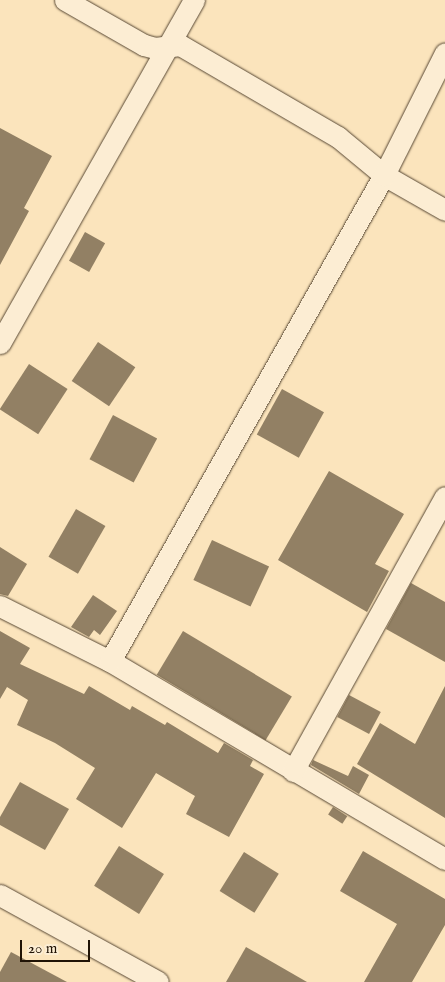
<!DOCTYPE html>
<html>
<head>
<meta charset="utf-8">
<style>
	body { margin:0 }
	#map { position:relative; width:445px; height:982px; overflow:hidden; background:#fbe4bc; font-family:"IM FELL English",serif }
	div>[style] { position:absolute }
	.building>* { inset:0; background:#928064; transform-origin:0 0 }
	.roads { filter:drop-shadow(0 0 1px #574733) drop-shadow(0 0 1px #574733) }
	.minor>* { height:21px; margin:-10.5px; padding:0 10.5px; transform-origin:10.5px; border-radius:10.5px; background:#fcedd3 }
	span { translate:-50% -50%; white-space:nowrap; text-align:center; line-height:1.15; -webkit-text-stroke:5px #fcedd3; paint-order:stroke }
	.scale { position:absolute; left:20px; top:940px; width:70px; height:22px; box-sizing:border-box; border:2px solid #201305; border-top:0; padding-left:6px; font-size:15px; line-height:18px; white-space:nowrap; color:#201305; -webkit-text-stroke:4px #fcedd3; paint-order:stroke }
</style>
</head>
<body>
<div id="map">
	<div class="building">
		<div style="clip-path:polygon(0 128px,52px 156px,24px 208px,29px 211px,0 265px)"></div>
		<div style="left:85px;top:232px;width:23px;height:33px;rotate:29deg"></div>
		<div style="left:98px;top:342px;width:45px;height:47px;rotate:34deg"></div>
		<div style="left:29px;top:364px;width:46px;height:54px;rotate:33deg"></div>
		<div style="left:282px;top:389px;width:48px;height:52px;rotate:29deg"></div>
		<div style="left:113px;top:415px;width:50px;height:50px;rotate:28deg"></div>
		<div style="clip-path:polygon(329px 471px,404px 514px,375px 564px,389px 571px,367px 612px,278px 560px)"></div>
		<div style="left:76px;top:509px;width:34px;height:55px;rotate:30deg"></div>
		<div style="left:212px;top:540px;width:63px;height:44px;rotate:25deg"></div>
		<div style="clip-path:polygon(0 547px,27px 564px,8px 596px,0 594px)"></div>
		<div style="clip-path:polygon(411px 583px,445px 602px,445px 662px,386px 629px)"></div>
		<div style="clip-path:polygon(93px 595px,117px 611px,100px 635px,94px 630px,89px 637px,71px 627px)"></div>
		<div style="clip-path:polygon(0 631px,30px 648px,20px 664px,84px 694px,89px 686px,130px 710px,132px 706px,165px 725px,167px 722px,218px 753px,224px 743px,253px 760px,250px 766px,264px 774px,229px 837px,186px 814px,195px 796px,156px 773px,122px 828px,76px 799px,95px 768px,55px 743px,17px 725px,28px 700px,7px 687px,0 699px)"></div>
		<div style="left:183px;top:631px;width:127px;height:51px;rotate:31deg"></div>
		<div style="clip-path:polygon(445px 686px,445px 818px,357px 764px,380px 723px,415px 744px)"></div>
		<div style="left:349px;top:695px;width:36px;height:25px;rotate:28deg"></div>
		<div style="clip-path:polygon(313px 760px,348px 776px,353px 766px,369px 775px,359px 794px,311px 765px)"></div>
		<div style="clip-path:polygon(20px 782px,69px 809px,45px 850px,0 825px,0 817px)"></div>
		<div style="left:333px;top:807px;width:17px;height:9px;rotate:33deg"></div>
		<div style="left:119px;top:846px;width:53px;height:47px;rotate:32deg"></div>
		<div style="clip-path:polygon(363px 851px,445px 899px,445px 925px,412px 982px,364px 982px,397px 924px,340px 891px)"></div>
		<div style="left:244px;top:852px;width:41px;height:46px;rotate:32deg"></div>
		<div style="clip-path:polygon(246px 947px,307px 982px,226px 982px)"></div>
		<div style="clip-path:polygon(11px 952px,67px 982px,0 982px,0 972px)"></div>
	</div>
	<div class="roads">
		<div class="minor">
			<div style="left:65px;top:0;width:91px;rotate:29.7deg"></div>
			<div style="left:144px;top:45px;width:11px;rotate:15deg"></div>
			<div style="left:155px;top:48px;width:25px;rotate:-7deg"></div>
			<div style="left:180px;top:45px;width:183px;rotate:30.2deg"></div>
			<div style="left:338px;top:137px;width:60px;rotate:39.6deg"></div>
			<div style="left:384px;top:175px;width:70px;rotate:29.8deg"></div>
			<div style="left:0;top:343px;width:394px;rotate:-60.5deg"></div>
			<div style="left:0;top:606px;width:123px;rotate:26.6deg"></div>
			<div style="left:110px;top:661px;width:389px;rotate:30.6deg"></div>
			<div style="left:110px;top:661px;width:558px;rotate:-60.59deg"></div>
			<div style="left:384px;top:175px;width:136px;rotate:-63.4deg"></div>
			<div style="left:293px;top:771px;width:313px;rotate:-61deg"></div>
			<div style="left:0;top:895px;width:180px;rotate:28.8deg"></div>
		</div>
	</div>
	<div class="scale">20 m</div>
</div>
</body>
</html>
